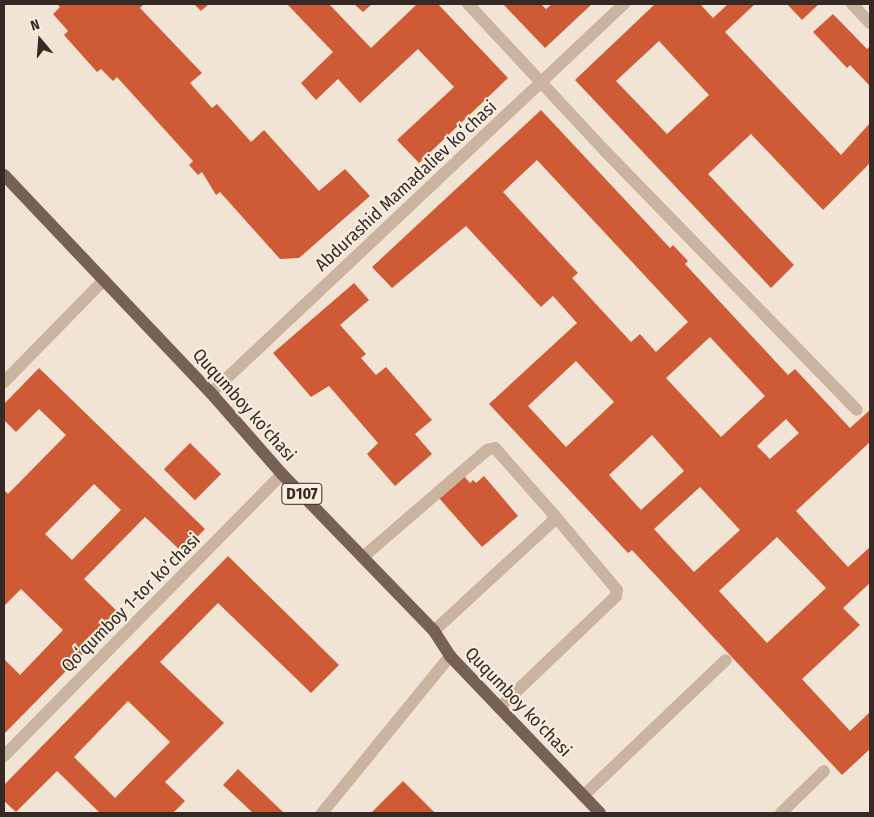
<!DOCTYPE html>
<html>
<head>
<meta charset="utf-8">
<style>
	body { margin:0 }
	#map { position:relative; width:874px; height:817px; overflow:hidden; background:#f2e4d5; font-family:"Fira Sans Condensed",sans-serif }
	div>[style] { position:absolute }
	.building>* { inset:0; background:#cf5b36; transform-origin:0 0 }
	.minor>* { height:12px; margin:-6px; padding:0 6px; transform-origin:6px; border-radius:6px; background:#cab4a0 }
	.major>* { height:12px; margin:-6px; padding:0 6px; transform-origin:6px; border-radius:6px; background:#776054 }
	span { translate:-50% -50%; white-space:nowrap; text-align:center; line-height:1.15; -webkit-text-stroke:4px #faeee1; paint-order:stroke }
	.shield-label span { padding:1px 4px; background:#faeee1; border:1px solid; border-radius:4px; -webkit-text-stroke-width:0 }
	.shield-label { font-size:16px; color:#342924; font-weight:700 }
	.street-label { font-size:18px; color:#342924 }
	.frame { position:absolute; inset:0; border:5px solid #342924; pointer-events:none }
	.north { position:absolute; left:15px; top:15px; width:50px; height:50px; -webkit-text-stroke:4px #faeee1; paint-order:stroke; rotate:342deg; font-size:14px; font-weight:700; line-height:20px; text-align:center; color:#342924 }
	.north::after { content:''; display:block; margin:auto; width:18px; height:22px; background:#342924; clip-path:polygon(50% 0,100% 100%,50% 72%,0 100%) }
</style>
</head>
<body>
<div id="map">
	<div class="building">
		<div style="clip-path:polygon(57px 4px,144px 4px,140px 8px,202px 73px,190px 83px,212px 108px,217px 104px,251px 142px,264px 130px,319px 191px,345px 169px,370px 196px,299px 258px,280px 259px,220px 192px,216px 195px,202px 172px,198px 175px,189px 165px,193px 161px,117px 77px,113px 81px,101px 69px,97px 72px,64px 35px,68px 31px,53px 14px,60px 7px)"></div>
		<div style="clip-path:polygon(194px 4px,209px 4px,201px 11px)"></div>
		<div style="clip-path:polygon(287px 4px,329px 4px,371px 48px,417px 4px,438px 4px,508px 78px,419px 163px,397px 140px,454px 87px,418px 49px,360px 103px,338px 79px,316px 100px,301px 83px,333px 52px)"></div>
		<div style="clip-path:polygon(354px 4px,372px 4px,363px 12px)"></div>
		<div style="clip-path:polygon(503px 4px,541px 4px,546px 9px,552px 4px,592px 4px,545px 48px)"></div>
		<div style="clip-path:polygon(evenodd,655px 4px,700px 4px,713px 18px,728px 4px,755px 4px,725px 32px,841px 155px,870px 123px,870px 163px,823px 210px,751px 134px,708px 174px,794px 265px,771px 288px,575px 80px,655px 4px,659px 41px,709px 95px,667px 134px,616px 81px,659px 41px)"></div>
		<div style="clip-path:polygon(787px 4px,819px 4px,802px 20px)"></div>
		<div style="clip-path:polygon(833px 14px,867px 49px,870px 46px,870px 86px,850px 65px,847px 68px,813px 32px)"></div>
		<div style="clip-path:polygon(evenodd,541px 110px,670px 248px,673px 245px,688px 261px,685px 264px,788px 375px,795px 369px,850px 428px,870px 410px,870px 442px,796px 511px,848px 567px,870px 547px,870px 583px,843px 608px,860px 625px,802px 679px,850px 731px,870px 712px,870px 749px,842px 775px,632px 550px,628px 553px,489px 404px,577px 323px,553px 296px,541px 307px,466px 226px,392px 288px,372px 267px,541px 110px,537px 160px,688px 322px,656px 352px,640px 334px,631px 342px,572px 278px,578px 273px,503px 192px,537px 160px,541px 110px,710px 337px,765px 396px,721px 437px,666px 378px,710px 337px,541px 110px,576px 361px,614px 402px,566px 447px,528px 406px,576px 361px,541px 110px,786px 419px,799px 433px,770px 459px,757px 446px,786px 419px,541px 110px,652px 435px,684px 471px,641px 510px,609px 475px,652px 435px,541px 110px,700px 487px,740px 530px,694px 572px,654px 529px,700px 487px,541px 110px,777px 537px,826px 588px,767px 643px,719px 591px,777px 537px)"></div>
		<div style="clip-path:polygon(354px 283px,369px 300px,340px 325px,366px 354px,361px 358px,376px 375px,386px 367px,432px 420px,415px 434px,432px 454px,395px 486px,367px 454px,378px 443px,329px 386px,311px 397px,273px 353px)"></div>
		<div style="clip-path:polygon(evenodd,39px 368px,205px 529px,182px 552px,145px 517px,84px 579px,121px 615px,4px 734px,4px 659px,20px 675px,63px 630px,21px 589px,4px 606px,4px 490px,8px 494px,66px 435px,39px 409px,16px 432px,4px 420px,4px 404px,39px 368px,94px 484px,121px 510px,72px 560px,45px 534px,94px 484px)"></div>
		<div style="left:190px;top:443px;width:44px;height:37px;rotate:45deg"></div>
		<div style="clip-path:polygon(464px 476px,470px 483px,473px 480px,476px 483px,484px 476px,518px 516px,482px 547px,439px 498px)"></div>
		<div style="clip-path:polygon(evenodd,228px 556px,339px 665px,311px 693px,218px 603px,160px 662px,224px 723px,165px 782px,185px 801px,173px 813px,100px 813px,57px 771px,16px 812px,4px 801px,4px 785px,228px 556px,128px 701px,170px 742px,115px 798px,74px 757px,128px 701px)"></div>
		<div style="clip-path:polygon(238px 769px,284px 813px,253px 813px,223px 785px)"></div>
		<div style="clip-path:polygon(403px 781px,435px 813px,371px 813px)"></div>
	</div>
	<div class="minor">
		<div style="left:468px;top:4px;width:201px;rotate:47deg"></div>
		<div style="left:605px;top:151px;width:361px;rotate:45.8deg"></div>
		<div style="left:852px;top:4px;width:26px;rotate:47deg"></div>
		<div style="left:4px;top:382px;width:143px;rotate:-45.6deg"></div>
		<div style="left:211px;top:393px;width:567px;rotate:-43.29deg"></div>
		<div style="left:363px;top:557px;width:164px;rotate:-40.8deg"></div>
		<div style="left:487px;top:450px;width:8px;rotate:-14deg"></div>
		<div style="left:495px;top:448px;width:89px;rotate:48.6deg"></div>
		<div style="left:554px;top:515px;width:7px;rotate:106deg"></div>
		<div style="left:552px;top:522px;width:161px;rotate:137.3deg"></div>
		<div style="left:499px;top:708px;width:162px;rotate:-43.7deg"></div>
		<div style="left:616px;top:596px;width:6px;rotate:-81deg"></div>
		<div style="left:617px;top:590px;width:98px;rotate:-130deg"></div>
		<div style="left:4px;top:756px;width:396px;rotate:-45.4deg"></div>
		<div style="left:583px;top:796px;width:197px;rotate:-43.6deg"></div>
		<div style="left:322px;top:813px;width:203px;rotate:-50.8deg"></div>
		<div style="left:781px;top:813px;width:60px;rotate:-44.3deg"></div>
	</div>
	<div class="major">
		<div style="left:4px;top:175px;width:301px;rotate:46.5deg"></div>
		<div style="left:211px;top:393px;width:108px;rotate:48.8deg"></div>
		<div style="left:282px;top:474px;width:219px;rotate:45.9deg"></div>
		<div style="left:434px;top:631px;width:30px;rotate:57deg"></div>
		<div style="left:450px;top:656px;width:217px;rotate:46.3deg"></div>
	</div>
	<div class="shield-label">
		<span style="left:302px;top:494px">D107</span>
	</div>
	<div class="street-label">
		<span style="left:406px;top:186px;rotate:-43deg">Abdurashid Mamadaliev koʻchasi</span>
		<span style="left:244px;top:405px;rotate:48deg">Ququmboy ko'chasi</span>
		<span style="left:131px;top:603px;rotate:-45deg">Qoʻqumboy 1-tor koʼchasi</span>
		<span style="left:518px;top:702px;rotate:46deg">Ququmboy ko'chasi</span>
	</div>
	<div class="frame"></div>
	<div class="north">N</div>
</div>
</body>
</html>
